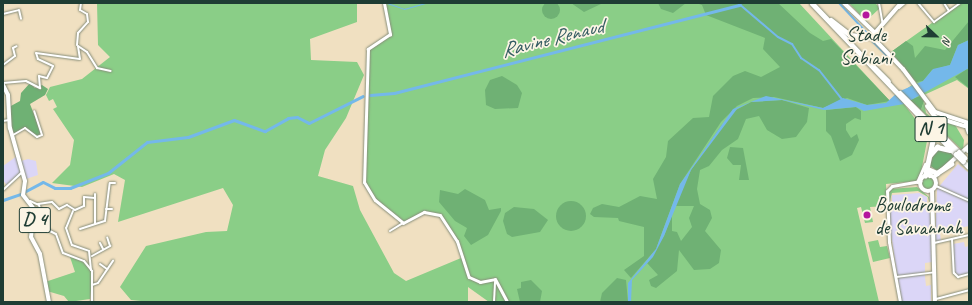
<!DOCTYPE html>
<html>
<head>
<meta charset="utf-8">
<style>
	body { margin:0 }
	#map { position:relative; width:972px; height:305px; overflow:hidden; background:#f0e0c1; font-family:Caveat,sans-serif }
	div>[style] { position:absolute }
	.built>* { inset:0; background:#dbd6f7 }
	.green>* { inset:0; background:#8ace87 }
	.round { border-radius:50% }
	.forest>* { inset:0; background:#6fb174 }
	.water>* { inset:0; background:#74b8ea }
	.stream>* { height:1px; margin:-0.5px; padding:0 0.5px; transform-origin:0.5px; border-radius:0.5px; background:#74b8ea }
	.canal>* { height:2px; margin:-1px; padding:0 1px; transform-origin:1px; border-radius:1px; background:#74b8ea }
	.river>* { height:3px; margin:-1.5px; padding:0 1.5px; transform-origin:1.5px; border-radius:1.5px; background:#74b8ea }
	.roads { filter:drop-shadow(0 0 1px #888e7a) drop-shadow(0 0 1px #888e7a) }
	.minor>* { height:2px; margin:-1px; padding:0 1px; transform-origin:1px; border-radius:1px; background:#fff }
	.tertiary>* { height:3px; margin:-1.5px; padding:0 1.5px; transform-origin:1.5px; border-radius:1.5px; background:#fff }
	.secondary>* { height:3.5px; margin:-1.75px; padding:0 1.75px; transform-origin:1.75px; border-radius:1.75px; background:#fff }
	.primary>* { height:4px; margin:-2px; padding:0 2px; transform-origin:2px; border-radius:2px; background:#fff }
	.primary>.ring { margin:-2px; padding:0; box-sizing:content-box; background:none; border:4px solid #fff; border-radius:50% }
	.trunk>* { height:4.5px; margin:-2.25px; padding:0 2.25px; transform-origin:2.25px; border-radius:2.25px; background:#fff }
	.bridges { filter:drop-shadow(0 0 1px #888e7a) drop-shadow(0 0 1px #888e7a) }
	.trunk-bridge>* { height:4.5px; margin:-2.25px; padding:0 2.25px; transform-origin:2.25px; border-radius:2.25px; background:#fff }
	.dots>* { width:11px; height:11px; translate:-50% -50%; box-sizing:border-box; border:2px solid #fcf5e5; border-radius:50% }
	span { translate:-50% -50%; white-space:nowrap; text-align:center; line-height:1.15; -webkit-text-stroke:3.5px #fcf5e5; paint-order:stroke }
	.shield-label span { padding:1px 3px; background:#fcf5e5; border:1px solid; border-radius:3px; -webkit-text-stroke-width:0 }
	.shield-label { font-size:19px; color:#1f3d34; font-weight:700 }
	.poi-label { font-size:20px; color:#1f3d34 }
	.left { translate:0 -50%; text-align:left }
	.water-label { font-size:21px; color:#345c62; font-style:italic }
	.frame { position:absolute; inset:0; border:4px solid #1f3d34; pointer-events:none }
	.north { position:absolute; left:916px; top:16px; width:40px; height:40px; -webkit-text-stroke:3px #fcf5e5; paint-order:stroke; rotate:112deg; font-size:11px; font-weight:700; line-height:16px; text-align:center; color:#1f3d34 }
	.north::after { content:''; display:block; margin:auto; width:14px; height:18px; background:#1f3d34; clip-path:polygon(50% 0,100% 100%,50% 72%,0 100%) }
</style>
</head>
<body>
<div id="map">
	<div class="built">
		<div style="clip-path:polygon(17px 156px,22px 171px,8px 187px,3px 180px,3px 166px)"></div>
		<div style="clip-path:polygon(28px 159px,36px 161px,38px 175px,26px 179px,21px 161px)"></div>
		<div style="clip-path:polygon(958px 164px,969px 173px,969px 226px,940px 232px,941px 242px,935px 243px,937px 189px)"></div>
		<div style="clip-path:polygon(919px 193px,927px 197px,927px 205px,930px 205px,932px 262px,925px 263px,925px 277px,926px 286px,931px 285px,931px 302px,901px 302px,887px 206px,892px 206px,892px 195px)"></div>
		<div style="clip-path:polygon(964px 242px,965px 247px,969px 246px,969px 274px,958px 277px,954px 273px,953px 244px)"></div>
	</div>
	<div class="green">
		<div style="clip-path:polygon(97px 3px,357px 3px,357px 22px,310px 39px,311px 60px,357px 62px,364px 75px,346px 118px,325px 150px,318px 176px,353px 186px,360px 210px,394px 273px,406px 281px,461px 258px,457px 241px,440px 215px,424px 212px,403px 223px,379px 204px,364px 182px,368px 49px,390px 34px,384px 3px,799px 3px,890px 101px,916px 82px,891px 52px,960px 3px,969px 3px,969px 89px,957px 80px,904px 104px,928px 136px,921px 172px,917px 181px,886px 184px,887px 206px,870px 207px,873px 222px,865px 223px,861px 207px,857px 208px,879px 302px,489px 302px,468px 287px,468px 302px,151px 302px,131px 300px,120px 287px,146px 246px,206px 232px,227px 231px,233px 205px,223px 188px,118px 222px,125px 180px,114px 174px,82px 187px,52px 183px,70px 165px,74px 140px,53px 109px,57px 107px,53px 99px,49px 101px,46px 95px,50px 87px,82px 79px,110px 57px,98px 45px)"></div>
		<div style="clip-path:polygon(849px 3px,875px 3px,880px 8px,866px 21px)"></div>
		<div style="clip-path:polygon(924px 101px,926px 113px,932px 118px,954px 123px,964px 140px,963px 151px,921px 110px)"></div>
		<div class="round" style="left:922px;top:176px;width:14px;height:14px"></div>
		<div style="clip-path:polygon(917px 187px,929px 197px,930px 205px,928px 197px,918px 191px,892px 193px,889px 204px,890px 189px)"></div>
		<div style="clip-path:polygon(878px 240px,880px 247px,887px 246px,890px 258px,873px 262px,868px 242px)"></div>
		<div style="clip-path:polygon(70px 257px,84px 261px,93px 272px,90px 299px,69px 302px,64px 296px,47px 291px,45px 282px,75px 272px)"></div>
	</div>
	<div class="forest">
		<div class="round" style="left:542px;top:1px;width:18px;height:18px"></div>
		<div style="clip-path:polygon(571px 3px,614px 3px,603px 3px,584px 12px)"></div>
		<div style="clip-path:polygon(658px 3px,686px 3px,673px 13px,661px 9px)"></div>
		<div style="clip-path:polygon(696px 3px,778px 3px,810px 33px,823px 41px,831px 39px,890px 101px,867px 105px,847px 98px,823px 108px,774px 97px,753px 98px,737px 106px,721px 122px,680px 184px,656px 249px,631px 278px,624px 270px,644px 256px,644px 227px,619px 221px,618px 218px,594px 217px,590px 214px,593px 208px,602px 204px,619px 207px,640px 196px,657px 199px,653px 179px,666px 157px,668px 141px,693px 118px,709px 117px,713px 96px,733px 76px,745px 71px,761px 77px,780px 67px,763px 49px,765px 38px,706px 15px,702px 5px)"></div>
		<div style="clip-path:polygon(969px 21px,969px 40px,958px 45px,950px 65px,932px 70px,923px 81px,916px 82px,891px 52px,906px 41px,913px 46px,915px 58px,925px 46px,945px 50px)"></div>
		<div style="clip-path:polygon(967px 69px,969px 70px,969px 88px,955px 77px)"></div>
		<div style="clip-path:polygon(502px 76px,517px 85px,522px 93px,518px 108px,495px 109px,486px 105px,485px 90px,490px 80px)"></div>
		<div style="clip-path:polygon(30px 83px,35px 88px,42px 85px,48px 89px,45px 95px,30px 104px,42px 135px,37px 137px,25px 128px,12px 135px,9px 107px,20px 101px,21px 93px)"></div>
		<div style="clip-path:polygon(920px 96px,924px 101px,921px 110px,910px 100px)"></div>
		<div style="clip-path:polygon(782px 100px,809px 108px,807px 122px,796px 137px,782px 139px,767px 130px,759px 116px,746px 119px,738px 139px,722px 150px,709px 166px,700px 170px,697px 189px,700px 204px,710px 210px,712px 218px,705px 231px,721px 250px,719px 263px,710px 269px,694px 270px,679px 250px,677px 271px,656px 288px,651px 286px,649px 280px,658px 275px,647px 263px,664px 236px,672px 215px,672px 231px,677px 232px,681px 241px,692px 227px,689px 218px,694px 206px,674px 206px,691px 170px,721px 126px,734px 111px,751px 102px)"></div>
		<div style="clip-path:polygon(856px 107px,861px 111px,861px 120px,855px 118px,846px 124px,846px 130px,851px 138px,857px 134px,859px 140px,852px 155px,840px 161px,831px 136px,826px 131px,826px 110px)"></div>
		<div style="clip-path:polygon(730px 147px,743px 148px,749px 180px,739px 180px,741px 165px,733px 165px,727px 158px)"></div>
		<div style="clip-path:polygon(937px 148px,947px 149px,955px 156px,939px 172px,929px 165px)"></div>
		<div style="clip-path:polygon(465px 189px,485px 200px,489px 210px,501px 208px,501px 211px,488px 235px,471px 245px,464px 236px,467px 228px,455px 221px,439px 202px,440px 190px,458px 194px)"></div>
		<div class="round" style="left:556px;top:201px;width:30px;height:30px"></div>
		<div style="clip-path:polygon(514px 207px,534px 209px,548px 220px,540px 232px,512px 237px,507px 234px,503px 221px,505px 213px)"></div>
		<div style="clip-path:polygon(617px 278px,626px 280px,628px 302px,600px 302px,602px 293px)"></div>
		<div style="clip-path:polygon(531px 280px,542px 291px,540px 302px,520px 302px,517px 289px,521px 288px,521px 282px)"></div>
	</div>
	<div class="water">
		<div style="clip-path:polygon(969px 40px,969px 68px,904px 104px,864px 111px,856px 107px,824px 110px,782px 100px,751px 102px,737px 109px,691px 170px,664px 236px,653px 257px,632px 280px,631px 302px,628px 302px,628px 283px,656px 249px,680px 184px,733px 109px,766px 96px,823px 108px,843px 98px,867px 105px,886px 103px,898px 92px,923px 81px,933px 69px,950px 65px,958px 45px)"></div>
	</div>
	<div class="stream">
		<div style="left:387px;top:3px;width:18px;rotate:19deg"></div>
		<div style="left:404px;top:9px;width:22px;rotate:-16deg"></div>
	</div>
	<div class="canal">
		<div style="left:738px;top:3px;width:52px;rotate:40.4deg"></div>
		<div style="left:778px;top:37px;width:16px;rotate:27deg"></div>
		<div style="left:792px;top:44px;width:17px;rotate:57deg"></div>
		<div style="left:801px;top:58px;width:22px;rotate:34deg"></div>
		<div style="left:819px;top:70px;width:37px;rotate:52deg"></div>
		<div style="left:839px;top:3px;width:41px;rotate:47deg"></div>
		<div style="left:872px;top:41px;width:28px;rotate:45deg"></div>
	</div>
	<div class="river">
		<div style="left:370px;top:95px;width:24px;rotate:-5deg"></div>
		<div style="left:394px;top:93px;width:357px;rotate:-14.3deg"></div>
		<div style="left:24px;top:192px;width:21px;rotate:-28deg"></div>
		<div style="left:43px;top:182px;width:13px;rotate:27deg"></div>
		<div style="left:55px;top:188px;width:15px"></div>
		<div style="left:70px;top:188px;width:41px;rotate:-21.5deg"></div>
		<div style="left:108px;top:173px;width:50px;rotate:-38.5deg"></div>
		<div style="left:147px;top:142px;width:41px;rotate:-7deg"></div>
		<div style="left:188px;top:137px;width:49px;rotate:-20.3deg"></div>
		<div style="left:234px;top:120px;width:33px;rotate:20deg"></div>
		<div style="left:265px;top:131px;width:26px;rotate:-29deg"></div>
		<div style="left:288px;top:118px;width:9px;rotate:-6deg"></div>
		<div style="left:297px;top:117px;width:13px;rotate:27deg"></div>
		<div style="left:309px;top:123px;width:60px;rotate:-26.6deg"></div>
		<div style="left:3px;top:200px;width:18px;rotate:-19deg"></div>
	</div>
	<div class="roads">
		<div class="minor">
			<div style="left:879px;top:3px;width:22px;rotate:80deg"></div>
			<div style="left:918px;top:3px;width:25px;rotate:50deg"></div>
			<div style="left:934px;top:22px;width:32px;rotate:-36deg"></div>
			<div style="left:944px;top:3px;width:9px;rotate:58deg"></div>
			<div style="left:899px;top:8px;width:8px;rotate:-40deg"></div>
			<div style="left:3px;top:14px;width:16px;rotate:-14deg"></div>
			<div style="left:19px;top:10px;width:9px;rotate:77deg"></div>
			<div style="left:77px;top:45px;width:12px;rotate:-85deg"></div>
			<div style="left:78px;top:33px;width:15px;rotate:-48deg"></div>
			<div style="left:88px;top:22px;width:8px;rotate:-97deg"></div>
			<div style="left:87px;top:14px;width:8px;rotate:-150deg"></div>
			<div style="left:80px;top:10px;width:7px;rotate:-82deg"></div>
			<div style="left:3px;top:65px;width:15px;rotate:-37deg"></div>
			<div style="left:15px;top:56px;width:8px;rotate:-104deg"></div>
			<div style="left:13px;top:48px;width:4px;rotate:-27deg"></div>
			<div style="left:3px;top:83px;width:23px;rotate:-5deg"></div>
			<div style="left:26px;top:81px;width:16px;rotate:27deg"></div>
			<div style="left:40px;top:88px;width:12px;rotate:-95deg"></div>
			<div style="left:39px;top:76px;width:8px;rotate:14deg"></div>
			<div style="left:47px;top:78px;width:13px;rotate:-63deg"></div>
			<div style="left:53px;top:66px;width:17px;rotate:-155deg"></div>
			<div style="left:38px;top:59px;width:6px;rotate:-108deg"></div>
			<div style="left:36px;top:53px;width:44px;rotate:7.8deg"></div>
			<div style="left:80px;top:59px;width:13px;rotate:-99deg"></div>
			<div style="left:78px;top:46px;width:11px;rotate:34deg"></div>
			<div style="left:87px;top:52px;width:19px;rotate:58deg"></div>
			<div style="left:97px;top:68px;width:14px;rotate:12deg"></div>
			<div style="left:3px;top:121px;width:6px;rotate:-9deg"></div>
			<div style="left:13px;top:135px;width:14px;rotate:-30deg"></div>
			<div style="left:25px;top:128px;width:15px;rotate:37deg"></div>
			<div style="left:37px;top:137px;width:5px;rotate:-22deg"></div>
			<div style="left:42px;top:135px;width:25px;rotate:-108deg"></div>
			<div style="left:936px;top:186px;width:36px;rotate:24deg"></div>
			<div style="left:3px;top:190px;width:26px;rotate:-43deg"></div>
			<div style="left:30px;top:201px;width:10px;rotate:24deg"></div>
			<div style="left:39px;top:205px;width:25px;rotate:74deg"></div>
			<div style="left:46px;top:229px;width:11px;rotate:27deg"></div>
			<div style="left:56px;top:234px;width:20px;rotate:70deg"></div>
			<div style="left:63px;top:253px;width:22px;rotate:21deg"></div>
			<div style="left:84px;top:261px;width:13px;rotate:51deg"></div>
			<div style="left:92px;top:271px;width:31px;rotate:90deg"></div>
			<div style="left:38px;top:204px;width:14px;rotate:-8deg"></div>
			<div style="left:52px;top:202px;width:10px;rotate:45deg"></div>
			<div style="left:59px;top:209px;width:9px;rotate:-27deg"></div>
			<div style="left:67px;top:205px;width:9px;rotate:32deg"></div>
			<div style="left:75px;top:210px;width:10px;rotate:-24deg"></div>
			<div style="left:84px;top:206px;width:9px;rotate:-90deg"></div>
			<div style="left:84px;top:197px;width:11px;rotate:5deg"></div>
			<div style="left:106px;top:209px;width:6px"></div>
			<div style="left:73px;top:211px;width:18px;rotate:112deg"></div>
			<div style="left:66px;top:228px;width:18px;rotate:71deg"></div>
			<div style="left:72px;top:245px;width:18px;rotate:19deg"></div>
			<div style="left:89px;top:251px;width:19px;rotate:84deg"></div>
			<div style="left:95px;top:224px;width:30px;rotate:-90deg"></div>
			<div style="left:80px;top:229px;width:26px;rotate:-18deg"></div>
			<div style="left:105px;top:221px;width:38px;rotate:-83deg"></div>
			<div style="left:110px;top:183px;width:5px"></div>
			<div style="left:390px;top:231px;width:15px;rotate:-32deg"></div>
			<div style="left:952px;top:239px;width:34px;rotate:87deg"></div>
			<div style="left:954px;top:273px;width:6px;rotate:45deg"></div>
			<div style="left:958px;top:277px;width:11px;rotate:-15deg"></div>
			<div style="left:100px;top:243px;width:7px;rotate:63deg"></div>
			<div style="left:934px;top:243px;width:36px;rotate:-13deg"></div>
			<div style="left:92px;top:256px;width:21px;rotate:-29deg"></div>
			<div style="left:110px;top:246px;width:9px;rotate:-108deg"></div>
			<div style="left:100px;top:264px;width:9px;rotate:36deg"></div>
			<div style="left:896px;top:277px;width:38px;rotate:-7deg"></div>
			<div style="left:92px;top:285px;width:6px;rotate:-18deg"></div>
			<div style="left:98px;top:283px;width:27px;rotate:-56deg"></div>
			<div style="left:936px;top:299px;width:34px;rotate:-15deg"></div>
			<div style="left:494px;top:302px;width:21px;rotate:-87deg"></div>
		</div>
		<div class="tertiary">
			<div style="left:384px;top:3px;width:32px;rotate:79deg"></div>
			<div style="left:390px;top:34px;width:27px;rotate:146deg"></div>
			<div style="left:368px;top:49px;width:133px;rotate:91.7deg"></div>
			<div style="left:364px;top:182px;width:21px;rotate:59deg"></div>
			<div style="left:375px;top:200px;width:36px;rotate:39deg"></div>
			<div style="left:403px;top:223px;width:24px;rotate:-28deg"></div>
			<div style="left:424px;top:212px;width:16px;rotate:11deg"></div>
			<div style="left:440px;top:215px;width:31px;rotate:57deg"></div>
			<div style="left:457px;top:241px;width:38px;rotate:72deg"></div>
			<div style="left:469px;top:277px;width:12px;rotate:24deg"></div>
			<div style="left:480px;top:282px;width:15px;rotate:-11deg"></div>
			<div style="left:495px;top:279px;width:26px;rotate:62deg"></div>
			<div style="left:917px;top:182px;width:20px;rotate:-66deg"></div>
			<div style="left:900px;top:302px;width:61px;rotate:-100.4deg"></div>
			<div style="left:889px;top:242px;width:51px;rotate:-92.2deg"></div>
			<div style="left:887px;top:191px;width:7px;rotate:-45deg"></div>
			<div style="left:892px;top:186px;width:29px;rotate:-10deg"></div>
		</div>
		<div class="secondary">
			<div style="left:876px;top:32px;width:38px;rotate:-49deg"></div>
		</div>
		<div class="primary">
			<div style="left:844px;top:3px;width:42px;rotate:44deg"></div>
			<div class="ring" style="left:871.5px;top:31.5px;width:5px;height:5px"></div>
			<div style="left:876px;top:41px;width:39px;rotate:46deg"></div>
			<div style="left:903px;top:69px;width:54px;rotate:53.3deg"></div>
			<div style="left:935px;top:112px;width:35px;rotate:18deg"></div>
			<div style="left:3px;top:85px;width:11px;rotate:63deg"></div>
			<div style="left:8px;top:95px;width:33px;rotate:87deg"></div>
			<div style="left:10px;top:128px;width:55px;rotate:74.2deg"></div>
			<div style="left:25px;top:181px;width:14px;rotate:98deg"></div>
			<div style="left:23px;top:195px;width:18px;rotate:52deg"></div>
			<div style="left:34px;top:209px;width:28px;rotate:96deg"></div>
			<div style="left:31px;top:237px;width:19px;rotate:62deg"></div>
			<div style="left:40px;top:254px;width:49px;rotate:79.4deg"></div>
			<div style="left:927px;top:106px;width:14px;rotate:54deg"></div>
			<div style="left:935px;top:117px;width:31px;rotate:17deg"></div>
			<div style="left:966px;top:124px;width:9px;rotate:72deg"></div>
			<div class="ring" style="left:920px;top:175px;width:12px;height:12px"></div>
			<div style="left:934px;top:177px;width:47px;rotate:-41.5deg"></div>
			<div style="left:932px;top:190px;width:112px;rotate:88.5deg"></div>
		</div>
		<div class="trunk">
			<div style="left:812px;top:3px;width:209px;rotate:46.4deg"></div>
			<div style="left:831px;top:20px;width:24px;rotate:38deg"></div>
			<div style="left:850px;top:35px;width:21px;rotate:5deg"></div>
			<div style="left:871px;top:64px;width:24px;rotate:45deg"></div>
			<div style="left:900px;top:93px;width:83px;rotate:45deg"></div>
			<div style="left:968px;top:151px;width:1px"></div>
			<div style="left:930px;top:155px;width:11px;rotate:-49deg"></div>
			<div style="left:937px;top:147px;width:13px;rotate:13deg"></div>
			<div style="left:963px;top:161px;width:8px;rotate:45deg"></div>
			<div style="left:926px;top:168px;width:8px;rotate:60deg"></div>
			<div style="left:928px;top:169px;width:10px;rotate:24deg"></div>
			<div style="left:937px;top:173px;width:17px;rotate:-33deg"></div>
			<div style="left:925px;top:176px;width:39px;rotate:-78deg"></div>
			<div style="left:933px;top:138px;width:10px;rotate:-114deg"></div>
		</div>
	</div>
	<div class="bridges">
		<div class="trunk-bridge">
			<div style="left:959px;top:152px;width:8px;rotate:45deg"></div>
			<div style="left:956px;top:154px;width:10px;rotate:45deg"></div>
		</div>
	</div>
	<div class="dots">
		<div style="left:866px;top:15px;background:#b5179e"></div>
		<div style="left:867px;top:215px;background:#b5179e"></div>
	</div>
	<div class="shield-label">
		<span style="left:931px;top:129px">N 1</span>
		<span style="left:35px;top:220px">D 4</span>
	</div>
	<div class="poi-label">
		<span style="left:866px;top:46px">Stade<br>Sabiani</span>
		<span class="left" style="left:875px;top:216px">Boulodrome<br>de Savannah</span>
	</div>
	<div class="water-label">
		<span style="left:552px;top:38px;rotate:-14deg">Ravine Renaud</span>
	</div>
	<div class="frame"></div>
	<div class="north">N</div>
</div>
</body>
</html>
